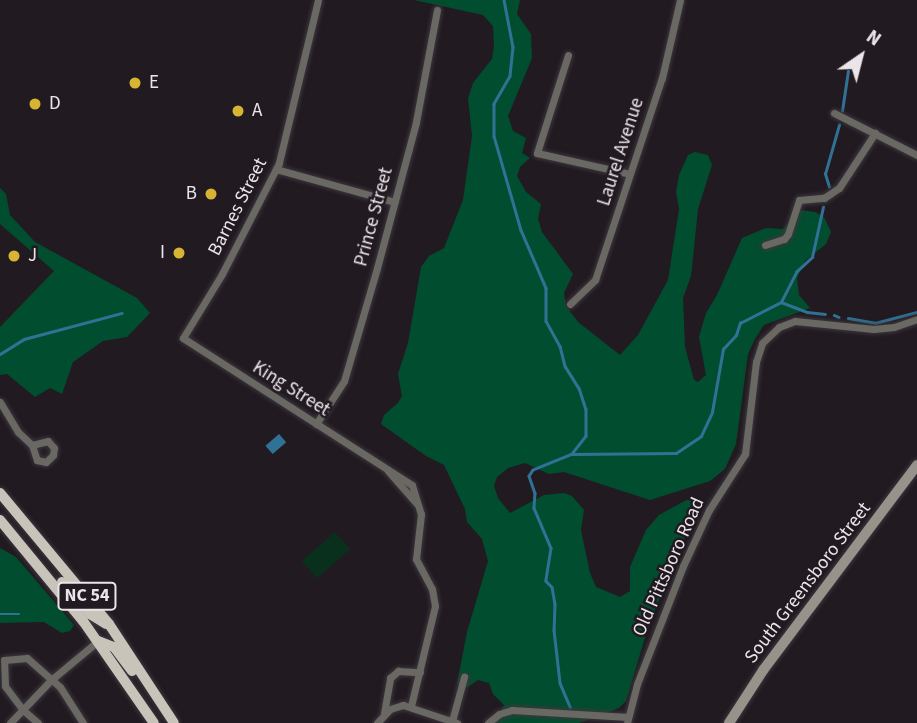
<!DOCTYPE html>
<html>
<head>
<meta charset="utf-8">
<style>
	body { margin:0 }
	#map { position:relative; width:917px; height:723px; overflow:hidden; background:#211a21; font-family:"Source Sans 3",sans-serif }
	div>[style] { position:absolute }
	.green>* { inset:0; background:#08301d; transform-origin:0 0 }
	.forest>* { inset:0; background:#004e2f }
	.water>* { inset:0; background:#307296; transform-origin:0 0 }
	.stream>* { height:2.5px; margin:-1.25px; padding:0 1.25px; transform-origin:1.25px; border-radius:1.25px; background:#307296 }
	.roads { filter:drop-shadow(0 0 2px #3d363d) drop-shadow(0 0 2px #3d363d) }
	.minor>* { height:7px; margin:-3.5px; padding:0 3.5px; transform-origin:3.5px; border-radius:3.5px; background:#6a6863 }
	.secondary>* { height:10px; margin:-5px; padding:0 5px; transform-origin:5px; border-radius:5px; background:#96938b }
	.trunk>* { height:10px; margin:-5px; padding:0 5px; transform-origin:5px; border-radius:5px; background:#c8c4b9 }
	.dots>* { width:19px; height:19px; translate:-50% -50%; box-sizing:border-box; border:4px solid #211a21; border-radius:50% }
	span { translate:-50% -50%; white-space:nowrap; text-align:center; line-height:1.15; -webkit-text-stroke:5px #211a21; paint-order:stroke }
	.shield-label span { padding:2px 5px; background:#211a21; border:2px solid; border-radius:5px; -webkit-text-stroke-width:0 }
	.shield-label { font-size:18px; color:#ebe5ea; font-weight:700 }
	.poi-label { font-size:19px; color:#ebe5ea }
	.left { translate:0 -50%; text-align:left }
	.right { translate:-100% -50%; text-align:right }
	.street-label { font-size:19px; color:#ebe5ea }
	.north { position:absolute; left:826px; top:21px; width:70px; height:70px; -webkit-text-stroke:5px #211a21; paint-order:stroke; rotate:35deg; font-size:19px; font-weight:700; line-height:28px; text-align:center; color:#ebe5ea }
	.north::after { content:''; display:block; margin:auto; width:24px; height:32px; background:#ebe5ea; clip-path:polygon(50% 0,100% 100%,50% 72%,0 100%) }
</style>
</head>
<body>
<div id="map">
	<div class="green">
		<div style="left:335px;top:532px;width:23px;height:44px;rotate:49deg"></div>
	</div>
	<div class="forest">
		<div style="clip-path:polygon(414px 0,520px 0,517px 14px,531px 34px,532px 58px,508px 116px,513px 131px,526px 138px,522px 153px,530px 158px,520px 167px,517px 176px,526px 192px,541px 204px,538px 219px,542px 232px,573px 274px,564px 293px,566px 306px,578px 322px,620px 355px,638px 335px,668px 280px,679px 209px,676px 192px,679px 175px,688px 155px,695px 152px,708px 155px,712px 165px,698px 209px,691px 276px,683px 298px,685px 347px,694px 380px,698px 382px,706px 375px,699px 337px,706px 313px,717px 295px,742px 238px,766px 228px,783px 229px,800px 210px,815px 212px,824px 217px,831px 232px,826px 244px,805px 261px,797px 278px,799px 295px,810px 308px,764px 325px,755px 339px,748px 354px,736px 444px,725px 469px,710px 481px,650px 500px,564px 472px,549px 474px,525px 463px,508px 468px,497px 477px,494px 486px,498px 498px,510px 513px,544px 495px,564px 493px,572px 496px,584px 510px,581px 530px,590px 573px,596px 587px,620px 597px,630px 591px,630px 567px,646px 530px,659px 515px,692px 497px,702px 501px,702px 508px,681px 544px,647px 631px,626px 701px,619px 708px,579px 723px,495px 723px,504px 705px,493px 694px,489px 683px,478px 680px,465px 689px,457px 684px,467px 632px,488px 561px,482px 539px,467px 522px,465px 509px,444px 465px,426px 456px,381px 424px,384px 415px,398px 403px,402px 396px,398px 374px,408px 343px,421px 267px,429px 256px,444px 248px,463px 200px,472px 136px,468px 98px,473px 83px,492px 59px,494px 47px,493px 26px,483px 15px)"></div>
		<div style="clip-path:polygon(0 188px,6px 194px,10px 215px,35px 242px,137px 298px,150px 313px,127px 337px,103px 341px,73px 362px,62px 394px,50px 388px,35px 397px,7px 374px,0 375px,0 327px,54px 271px,0 224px)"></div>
		<div style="clip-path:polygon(0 548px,16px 557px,74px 625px,70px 631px,62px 633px,44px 622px,0 623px)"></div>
	</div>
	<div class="water">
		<div style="left:279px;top:434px;width:11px;height:18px;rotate:49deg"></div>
	</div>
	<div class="stream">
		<div style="left:504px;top:0;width:48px;rotate:79.2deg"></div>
		<div style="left:513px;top:47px;width:29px;rotate:96deg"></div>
		<div style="left:510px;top:76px;width:32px;rotate:120deg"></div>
		<div style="left:494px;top:104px;width:32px;rotate:90deg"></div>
		<div style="left:494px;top:136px;width:98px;rotate:74deg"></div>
		<div style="left:521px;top:230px;width:63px;rotate:66.7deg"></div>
		<div style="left:546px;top:288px;width:33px;rotate:90deg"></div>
		<div style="left:546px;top:321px;width:29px;rotate:61deg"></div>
		<div style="left:560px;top:346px;width:21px;rotate:76deg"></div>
		<div style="left:565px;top:366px;width:26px;rotate:58deg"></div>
		<div style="left:579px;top:388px;width:22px;rotate:72deg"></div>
		<div style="left:586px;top:409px;width:27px;rotate:90deg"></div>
		<div style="left:586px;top:436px;width:23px;rotate:128deg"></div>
		<div style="left:572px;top:454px;width:42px;rotate:157.7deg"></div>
		<div style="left:533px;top:470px;width:7px;rotate:124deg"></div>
		<div style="left:529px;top:476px;width:18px;rotate:71deg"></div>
		<div style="left:535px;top:493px;width:15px;rotate:94deg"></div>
		<div style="left:534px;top:508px;width:43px;rotate:67deg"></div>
		<div style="left:551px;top:548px;width:33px;rotate:99deg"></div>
		<div style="left:546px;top:581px;width:8px;rotate:45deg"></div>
		<div style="left:552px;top:587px;width:17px;rotate:80deg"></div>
		<div style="left:555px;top:604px;width:26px;rotate:92deg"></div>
		<div style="left:554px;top:630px;width:53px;rotate:83.5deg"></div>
		<div style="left:560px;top:683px;width:26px;rotate:67deg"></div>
		<div style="left:842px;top:111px;width:40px;rotate:-81.5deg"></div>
		<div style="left:829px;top:187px;width:14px;rotate:-107deg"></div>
		<div style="left:825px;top:174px;width:51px;rotate:-74.1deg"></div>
		<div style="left:781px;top:302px;width:28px;rotate:21deg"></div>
		<div style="left:807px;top:312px;width:18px;rotate:6deg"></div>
		<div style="left:834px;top:315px;width:5px;rotate:22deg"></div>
		<div style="left:848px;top:318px;width:27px;rotate:10deg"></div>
		<div style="left:875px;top:323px;width:43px;rotate:-14.7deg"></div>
		<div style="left:0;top:354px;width:28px;rotate:-32deg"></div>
		<div style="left:24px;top:339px;width:101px;rotate:-14.9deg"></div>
		<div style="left:573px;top:454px;width:103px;rotate:-0.6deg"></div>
		<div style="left:676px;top:453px;width:30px;rotate:-34deg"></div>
		<div style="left:701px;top:436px;width:26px;rotate:-65deg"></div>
		<div style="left:712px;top:412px;width:64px;rotate:-80.1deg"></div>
		<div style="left:723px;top:349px;width:19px;rotate:-47deg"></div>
		<div style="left:736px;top:335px;width:13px;rotate:-72deg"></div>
		<div style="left:740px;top:323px;width:46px;rotate:-27.1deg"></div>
		<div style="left:781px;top:302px;width:34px;rotate:-63deg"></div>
		<div style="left:796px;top:272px;width:22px;rotate:-43deg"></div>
		<div style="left:812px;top:257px;width:51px;rotate:-77.6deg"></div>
		<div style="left:0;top:614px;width:19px"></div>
	</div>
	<div class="roads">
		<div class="minor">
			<div style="left:318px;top:0;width:168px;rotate:103.5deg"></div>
			<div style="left:279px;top:163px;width:125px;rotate:117.2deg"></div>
			<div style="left:222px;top:274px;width:75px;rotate:121.4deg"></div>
			<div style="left:183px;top:338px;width:272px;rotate:32.7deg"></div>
			<div style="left:412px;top:485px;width:30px;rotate:73deg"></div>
			<div style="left:421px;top:514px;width:45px;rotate:96.3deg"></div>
			<div style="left:416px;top:559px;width:34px;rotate:62deg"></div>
			<div style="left:432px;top:589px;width:17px;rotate:80deg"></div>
			<div style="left:435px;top:606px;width:103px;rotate:103.5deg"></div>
			<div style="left:568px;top:55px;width:103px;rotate:107.6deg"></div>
			<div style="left:537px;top:153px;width:95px;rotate:12.7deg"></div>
			<div style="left:834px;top:113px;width:93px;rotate:26.8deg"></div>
			<div style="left:276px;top:169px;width:123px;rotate:15.5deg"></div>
			<div style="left:765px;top:245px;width:20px;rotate:-18deg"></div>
			<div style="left:784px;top:239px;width:6px;rotate:-51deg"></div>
			<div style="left:788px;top:234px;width:36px;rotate:-72deg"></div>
			<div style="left:799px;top:200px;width:25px;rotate:-5deg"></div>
			<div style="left:824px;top:198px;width:18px;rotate:-34deg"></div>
			<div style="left:839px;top:188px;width:66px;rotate:-56.8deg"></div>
			<div style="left:570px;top:304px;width:35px;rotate:-44deg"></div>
			<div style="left:595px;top:280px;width:213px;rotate:-71.7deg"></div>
			<div style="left:662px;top:78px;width:80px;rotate:-77deg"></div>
			<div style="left:0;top:402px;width:35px;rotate:59deg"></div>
			<div style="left:18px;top:432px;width:19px;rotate:43deg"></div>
			<div style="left:32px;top:445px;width:16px;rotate:72deg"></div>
			<div style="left:37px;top:460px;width:9px;rotate:13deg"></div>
			<div style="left:46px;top:462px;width:10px;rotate:-45deg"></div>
			<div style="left:53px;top:455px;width:7px;rotate:-82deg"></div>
			<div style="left:54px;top:448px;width:9px;rotate:-131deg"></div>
			<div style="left:48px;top:441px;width:16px;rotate:166deg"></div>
			<div style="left:316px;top:424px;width:51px;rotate:-56.9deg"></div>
			<div style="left:344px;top:381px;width:118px;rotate:-73.7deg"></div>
			<div style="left:377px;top:268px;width:151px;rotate:-75deg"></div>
			<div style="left:416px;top:122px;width:114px;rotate:-79.4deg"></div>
			<div style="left:388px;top:471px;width:44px;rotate:48.7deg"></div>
			<div style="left:384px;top:713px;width:36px;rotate:-80deg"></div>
			<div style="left:390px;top:678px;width:11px;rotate:-41deg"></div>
			<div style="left:398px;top:671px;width:22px;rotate:3deg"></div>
			<div style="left:452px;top:721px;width:46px;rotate:-74.7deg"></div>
			<div style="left:10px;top:723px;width:59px;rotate:-46.4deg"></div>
			<div style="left:51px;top:680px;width:61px;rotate:-39.7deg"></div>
			<div style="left:38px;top:723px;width:20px;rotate:-139deg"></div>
			<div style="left:23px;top:710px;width:30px;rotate:-127deg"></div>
			<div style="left:5px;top:686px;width:26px;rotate:-92deg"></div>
			<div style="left:4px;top:660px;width:23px;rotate:-5deg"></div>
			<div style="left:27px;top:658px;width:44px;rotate:41.3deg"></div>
			<div style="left:60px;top:687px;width:43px;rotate:57.4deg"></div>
			<div style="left:377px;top:723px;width:19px;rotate:-47deg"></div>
			<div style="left:390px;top:709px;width:14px;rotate:-17deg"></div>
			<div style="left:403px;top:705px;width:57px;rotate:18.4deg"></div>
			<div style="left:488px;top:723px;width:14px;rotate:-39deg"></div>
			<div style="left:499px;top:714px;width:14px;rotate:-17deg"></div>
			<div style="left:512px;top:710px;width:116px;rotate:3.5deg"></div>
			<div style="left:627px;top:723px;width:40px;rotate:-75.6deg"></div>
			<div style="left:637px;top:684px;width:127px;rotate:-68.7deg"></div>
			<div style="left:683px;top:566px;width:62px;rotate:-65.1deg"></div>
			<div style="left:709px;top:510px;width:67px;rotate:-57.3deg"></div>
			<div style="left:745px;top:454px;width:93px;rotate:-83.2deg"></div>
			<div style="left:756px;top:362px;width:20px;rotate:-72deg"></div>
			<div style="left:762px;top:343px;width:23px;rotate:-43deg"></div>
			<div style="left:779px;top:327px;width:17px;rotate:-21deg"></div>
			<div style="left:795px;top:321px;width:79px;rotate:5.8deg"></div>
			<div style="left:874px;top:329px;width:20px;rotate:-6deg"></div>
			<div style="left:894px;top:327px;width:24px;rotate:-19deg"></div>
		</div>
		<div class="secondary">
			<div style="left:729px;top:723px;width:64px;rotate:-57.1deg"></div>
			<div style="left:764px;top:669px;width:255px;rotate:-53.1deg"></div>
		</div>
		<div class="trunk">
			<div style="left:0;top:493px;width:170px;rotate:50.2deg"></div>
			<div style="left:109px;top:624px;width:118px;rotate:56.7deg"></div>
			<div style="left:0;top:520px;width:131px;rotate:50.6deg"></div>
			<div style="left:83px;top:621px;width:124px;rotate:55.2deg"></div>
			<div style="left:62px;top:582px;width:43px;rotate:48.8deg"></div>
			<div style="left:90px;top:614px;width:19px;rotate:32deg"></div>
			<div style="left:98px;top:641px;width:17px;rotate:21deg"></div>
			<div style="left:114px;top:647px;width:30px;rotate:53deg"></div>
		</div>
	</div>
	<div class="dots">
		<div style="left:135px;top:83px;background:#d8b434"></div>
		<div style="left:35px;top:104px;background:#d8b434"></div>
		<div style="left:238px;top:111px;background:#d8b434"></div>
		<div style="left:211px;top:194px;background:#d8b434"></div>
		<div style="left:179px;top:253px;background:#d8b434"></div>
		<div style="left:14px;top:256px;background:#d8b434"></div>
	</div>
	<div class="shield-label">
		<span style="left:87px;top:596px">NC 54</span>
	</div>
	<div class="poi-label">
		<span class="left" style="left:149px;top:83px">E</span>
		<span class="left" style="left:49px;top:104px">D</span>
		<span class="left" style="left:252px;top:111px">A</span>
		<span class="right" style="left:197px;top:194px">B</span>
		<span class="right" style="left:165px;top:253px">I</span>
		<span class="left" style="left:28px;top:256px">J</span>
	</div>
	<div class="street-label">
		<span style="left:621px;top:152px;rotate:-72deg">Laurel Avenue</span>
		<span style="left:238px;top:207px;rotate:-63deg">Barnes Street</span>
		<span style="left:374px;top:217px;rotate:-75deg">Prince Street</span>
		<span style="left:291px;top:389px;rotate:32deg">King Street</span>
		<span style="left:669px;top:567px;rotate:-66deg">Old Pittsboro Road</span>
		<span style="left:808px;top:583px;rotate:-53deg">South Greensboro Street</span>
	</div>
	<div class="north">N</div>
</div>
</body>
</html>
